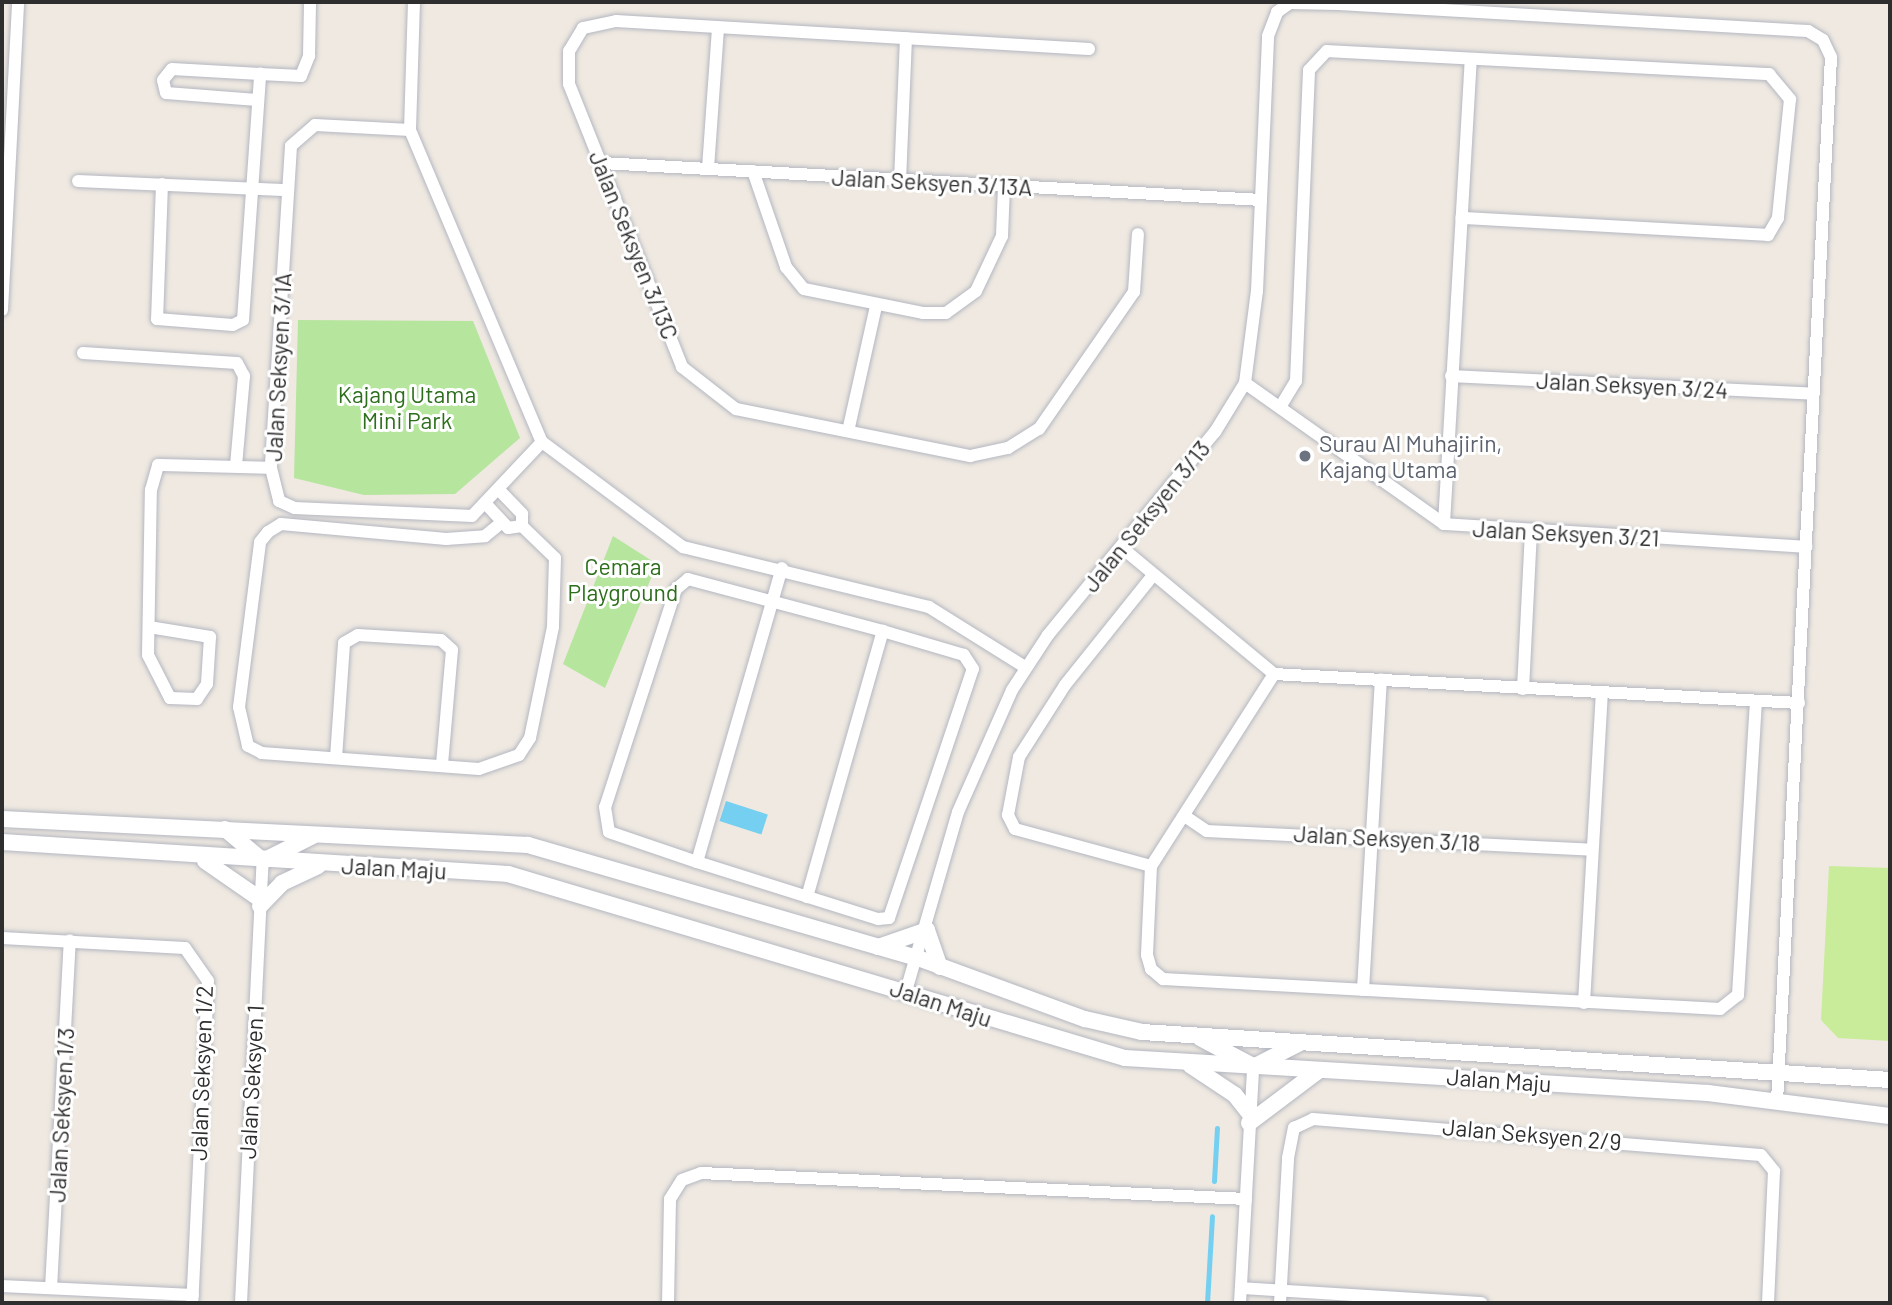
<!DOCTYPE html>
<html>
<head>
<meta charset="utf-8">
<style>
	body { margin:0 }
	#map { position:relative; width:1892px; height:1305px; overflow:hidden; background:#efe9e1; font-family:Barlow,sans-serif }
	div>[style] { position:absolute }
	.green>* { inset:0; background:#b6e59e }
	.pitch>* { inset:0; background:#c9ec9a }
	.water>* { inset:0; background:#75cff0; transform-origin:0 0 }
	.stream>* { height:5px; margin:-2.5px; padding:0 2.5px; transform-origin:2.5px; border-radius:2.5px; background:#75cff0 }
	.roads { filter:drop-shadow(0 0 2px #b4b7c1) drop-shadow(0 0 2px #b4b7c1) }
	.minor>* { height:12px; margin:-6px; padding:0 6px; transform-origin:6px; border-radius:6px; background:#fff }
	.tertiary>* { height:16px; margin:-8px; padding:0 8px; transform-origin:8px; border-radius:8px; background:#fff }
	.dots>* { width:19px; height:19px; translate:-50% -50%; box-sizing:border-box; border:4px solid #fff; border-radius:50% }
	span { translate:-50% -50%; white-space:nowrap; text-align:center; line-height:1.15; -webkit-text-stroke:6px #fff; paint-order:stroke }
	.street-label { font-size:23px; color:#2e2e2e }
	.park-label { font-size:23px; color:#2c6e1b }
	.worship-label { font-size:23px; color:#5b616d }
	.left { translate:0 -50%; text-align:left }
	.frame { position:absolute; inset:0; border:4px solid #2e2e2e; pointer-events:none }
</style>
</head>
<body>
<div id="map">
	<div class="green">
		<div style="clip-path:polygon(298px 320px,473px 321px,520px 438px,455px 494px,364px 495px,294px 478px)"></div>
		<div style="clip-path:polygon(613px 536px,657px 564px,605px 688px,563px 664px)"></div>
	</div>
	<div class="pitch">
		<div style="clip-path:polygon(1829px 866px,1890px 868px,1890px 1041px,1838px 1038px,1821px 1020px)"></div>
	</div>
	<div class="water">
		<div style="left:726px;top:801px;width:44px;height:21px;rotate:18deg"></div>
	</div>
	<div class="stream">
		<div style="left:1214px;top:1181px;width:53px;rotate:-86.8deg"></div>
		<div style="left:1207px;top:1303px;width:87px;rotate:-86.7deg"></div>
	</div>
	<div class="roads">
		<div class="minor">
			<div style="left:414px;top:2px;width:128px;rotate:91.8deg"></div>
			<div style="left:410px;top:130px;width:339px;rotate:67.1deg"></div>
			<div style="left:542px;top:442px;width:176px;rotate:36.7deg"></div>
			<div style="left:683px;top:547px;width:253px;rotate:13.7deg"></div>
			<div style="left:929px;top:607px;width:113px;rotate:32deg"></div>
			<div style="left:1089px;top:49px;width:474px;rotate:-176.6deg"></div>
			<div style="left:616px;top:21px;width:34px;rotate:168deg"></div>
			<div style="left:583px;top:28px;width:27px;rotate:121deg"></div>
			<div style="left:569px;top:51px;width:33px;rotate:90deg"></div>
			<div style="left:569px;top:84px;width:305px;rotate:68.2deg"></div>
			<div style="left:682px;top:367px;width:68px;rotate:37.9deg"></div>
			<div style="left:736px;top:409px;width:239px;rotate:11.4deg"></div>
			<div style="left:970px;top:456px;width:39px;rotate:-12deg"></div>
			<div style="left:1008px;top:448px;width:36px;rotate:-32deg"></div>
			<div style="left:1039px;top:429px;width:167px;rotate:-55.3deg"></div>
			<div style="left:1134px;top:292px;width:58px;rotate:-86.1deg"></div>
			<div style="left:257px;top:100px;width:91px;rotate:-175.6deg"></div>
			<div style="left:166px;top:93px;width:13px;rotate:-103deg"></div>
			<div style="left:163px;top:80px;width:14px;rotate:-51deg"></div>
			<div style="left:172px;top:69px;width:88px;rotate:3.3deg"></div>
			<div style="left:410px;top:130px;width:95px;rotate:-177deg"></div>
			<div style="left:315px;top:125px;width:32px;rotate:139deg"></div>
			<div style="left:291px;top:146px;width:323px;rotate:93.6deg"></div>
			<div style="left:271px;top:468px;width:34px;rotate:76deg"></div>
			<div style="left:279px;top:501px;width:17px;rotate:24deg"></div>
			<div style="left:295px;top:508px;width:177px;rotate:2.6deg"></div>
			<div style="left:472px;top:516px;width:102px;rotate:-46.6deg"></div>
			<div style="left:602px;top:163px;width:660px;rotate:3.21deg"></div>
			<div style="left:708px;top:168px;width:141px;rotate:-85.9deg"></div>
			<div style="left:753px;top:171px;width:102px;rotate:71deg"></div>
			<div style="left:786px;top:267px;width:28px;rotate:51deg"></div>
			<div style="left:804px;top:289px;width:121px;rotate:11.4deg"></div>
			<div style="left:923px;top:313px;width:23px"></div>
			<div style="left:946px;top:313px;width:37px;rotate:-36deg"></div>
			<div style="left:976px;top:291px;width:61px;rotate:-64.7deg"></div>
			<div style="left:1002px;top:236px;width:50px;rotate:-87.7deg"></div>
			<div style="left:78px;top:181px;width:210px;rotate:2.5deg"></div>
			<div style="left:900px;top:181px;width:143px;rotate:-87.6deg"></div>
			<div style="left:162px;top:184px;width:135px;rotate:92.1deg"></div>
			<div style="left:157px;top:319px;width:76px;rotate:4.5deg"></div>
			<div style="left:233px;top:325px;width:11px;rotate:-27deg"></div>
			<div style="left:243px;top:320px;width:247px;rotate:-86deg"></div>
			<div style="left:260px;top:74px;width:41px;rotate:2.8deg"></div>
			<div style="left:301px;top:76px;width:22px;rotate:-68deg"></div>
			<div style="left:309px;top:56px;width:54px;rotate:-88.9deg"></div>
			<div style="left:2px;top:310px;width:308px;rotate:-87deg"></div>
			<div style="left:83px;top:353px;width:154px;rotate:3.7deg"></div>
			<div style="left:237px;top:363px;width:15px;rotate:62deg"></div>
			<div style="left:244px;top:376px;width:90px;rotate:95.1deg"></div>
			<div style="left:1451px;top:376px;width:363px;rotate:2.8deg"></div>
			<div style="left:1245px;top:383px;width:244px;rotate:35.3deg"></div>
			<div style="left:1444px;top:524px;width:363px;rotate:3.6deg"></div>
			<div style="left:1282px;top:404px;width:27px;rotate:-59deg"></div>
			<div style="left:1296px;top:381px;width:311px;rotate:-87.6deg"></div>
			<div style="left:1309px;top:70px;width:26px;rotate:-47deg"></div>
			<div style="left:1327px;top:51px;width:443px;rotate:3deg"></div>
			<div style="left:1769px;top:74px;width:33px;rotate:50deg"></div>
			<div style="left:1790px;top:99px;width:120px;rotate:95.8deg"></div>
			<div style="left:1778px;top:218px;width:20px;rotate:120deg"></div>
			<div style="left:1768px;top:235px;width:307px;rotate:-176.8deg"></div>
			<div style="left:849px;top:427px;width:124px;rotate:-77.4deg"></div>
			<div style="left:500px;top:491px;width:32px;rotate:46deg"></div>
			<div style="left:522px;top:514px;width:12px;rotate:90deg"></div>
			<div style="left:522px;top:526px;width:46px;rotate:44.1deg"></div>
			<div style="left:555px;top:558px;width:69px;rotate:91.7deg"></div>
			<div style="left:553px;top:627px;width:113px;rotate:101.7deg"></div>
			<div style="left:530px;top:738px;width:20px;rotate:123deg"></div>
			<div style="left:519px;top:755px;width:42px;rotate:160.7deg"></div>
			<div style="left:479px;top:769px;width:218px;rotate:-175.8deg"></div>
			<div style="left:262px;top:753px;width:16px;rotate:-153deg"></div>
			<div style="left:248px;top:746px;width:40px;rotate:-103deg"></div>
			<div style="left:239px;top:707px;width:166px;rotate:-82.7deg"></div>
			<div style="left:260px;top:542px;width:13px;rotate:-51deg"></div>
			<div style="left:268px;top:532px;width:15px;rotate:-32deg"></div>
			<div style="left:281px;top:524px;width:166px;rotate:5.2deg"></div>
			<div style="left:446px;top:539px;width:39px;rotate:-4deg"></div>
			<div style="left:485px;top:536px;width:22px;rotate:-39deg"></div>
			<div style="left:485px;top:503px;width:34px;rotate:47deg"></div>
			<div style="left:508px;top:528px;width:14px;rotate:-8deg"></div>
			<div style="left:1444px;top:524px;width:465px;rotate:-86.7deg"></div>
			<div style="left:1121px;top:547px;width:199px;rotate:39.7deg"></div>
			<div style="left:1274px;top:674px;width:526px;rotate:3.16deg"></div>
			<div style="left:149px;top:627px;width:62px;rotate:9.3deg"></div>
			<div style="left:210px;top:637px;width:47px;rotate:93.7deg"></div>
			<div style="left:207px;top:684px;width:18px;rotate:124deg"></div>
			<div style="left:197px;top:699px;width:27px;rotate:-178deg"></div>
			<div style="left:170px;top:698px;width:48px;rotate:-117.1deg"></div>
			<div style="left:148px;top:655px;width:165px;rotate:-89deg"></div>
			<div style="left:151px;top:490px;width:26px;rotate:-74deg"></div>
			<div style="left:158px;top:465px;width:113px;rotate:1.5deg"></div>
			<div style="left:1274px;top:674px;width:228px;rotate:122.6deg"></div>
			<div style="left:1151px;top:866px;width:89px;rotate:92.6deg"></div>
			<div style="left:1147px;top:955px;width:15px;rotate:74deg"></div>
			<div style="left:1151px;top:969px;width:16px;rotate:40deg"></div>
			<div style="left:1163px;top:979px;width:558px;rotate:3.08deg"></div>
			<div style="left:1720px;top:1009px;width:23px;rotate:-38deg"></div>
			<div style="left:1738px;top:995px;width:294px;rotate:-86.5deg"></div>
			<div style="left:1523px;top:689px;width:157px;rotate:-87.1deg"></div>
			<div style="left:336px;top:758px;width:115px;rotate:-86deg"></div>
			<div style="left:344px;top:643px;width:16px;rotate:-30deg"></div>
			<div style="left:358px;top:635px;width:83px;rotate:3.4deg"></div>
			<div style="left:441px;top:640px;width:15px;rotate:42deg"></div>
			<div style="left:452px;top:650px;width:115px;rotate:95deg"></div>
			<div style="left:1186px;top:817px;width:25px;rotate:34deg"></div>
			<div style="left:1207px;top:831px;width:385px;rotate:2.8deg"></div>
			<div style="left:697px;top:862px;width:306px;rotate:-73.9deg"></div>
			<div style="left:1151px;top:866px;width:141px;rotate:-164.8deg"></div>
			<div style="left:1015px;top:829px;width:16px;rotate:-117deg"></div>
			<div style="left:1008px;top:815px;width:59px;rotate:-79.3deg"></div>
			<div style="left:1019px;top:757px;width:85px;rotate:-57.4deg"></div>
			<div style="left:1065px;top:685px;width:141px;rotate:-51.3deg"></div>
			<div style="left:807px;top:897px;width:277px;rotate:-74.1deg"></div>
			<div style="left:883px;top:631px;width:202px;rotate:-165.1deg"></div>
			<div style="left:688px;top:579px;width:16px;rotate:140deg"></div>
			<div style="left:676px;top:589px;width:229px;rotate:108deg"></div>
			<div style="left:605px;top:807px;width:25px;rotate:81deg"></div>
			<div style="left:609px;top:832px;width:93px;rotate:18.8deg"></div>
			<div style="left:697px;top:862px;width:190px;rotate:17.5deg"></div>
			<div style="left:878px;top:919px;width:11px;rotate:-5deg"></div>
			<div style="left:889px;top:918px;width:263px;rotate:-71.4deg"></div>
			<div style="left:973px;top:669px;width:17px;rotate:-123deg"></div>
			<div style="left:964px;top:655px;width:84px;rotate:-163.5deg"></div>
			<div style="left:2px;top:938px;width:183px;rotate:3.1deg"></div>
			<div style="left:185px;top:948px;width:40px;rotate:55.1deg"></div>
			<div style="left:208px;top:981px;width:322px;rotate:92.8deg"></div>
			<div style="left:1363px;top:990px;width:311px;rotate:-86.7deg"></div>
			<div style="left:906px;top:991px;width:186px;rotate:-73.8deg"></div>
			<div style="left:958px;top:812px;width:133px;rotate:-66.1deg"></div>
			<div style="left:1012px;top:690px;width:66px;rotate:-56.8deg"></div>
			<div style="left:1048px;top:635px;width:263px;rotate:-50.6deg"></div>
			<div style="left:1215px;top:432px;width:57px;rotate:-58.5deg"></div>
			<div style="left:1245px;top:383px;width:93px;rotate:-82.6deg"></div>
			<div style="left:1257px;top:291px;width:255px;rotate:-87.5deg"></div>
			<div style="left:1268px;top:36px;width:26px;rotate:-69deg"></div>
			<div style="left:1277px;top:12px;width:16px;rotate:-35deg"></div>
			<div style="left:1290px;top:3px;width:49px;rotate:1.2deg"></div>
			<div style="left:1339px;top:4px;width:470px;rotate:3.3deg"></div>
			<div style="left:1808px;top:31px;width:17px;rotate:31deg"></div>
			<div style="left:1823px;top:40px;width:19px;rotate:65deg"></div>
			<div style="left:1831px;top:57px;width:1046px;rotate:92.96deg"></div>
			<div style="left:1584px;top:1003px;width:310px;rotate:-86.7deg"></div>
			<div style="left:2px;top:1286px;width:191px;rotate:2.7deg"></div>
			<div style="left:51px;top:1288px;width:348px;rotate:-86.9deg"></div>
			<div style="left:1241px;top:1288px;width:241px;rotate:3.6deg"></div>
			<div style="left:241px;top:1303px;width:443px;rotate:-87.2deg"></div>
			<div style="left:668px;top:1303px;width:104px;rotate:-88.9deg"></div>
			<div style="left:670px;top:1199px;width:22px;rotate:-58deg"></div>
			<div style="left:682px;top:1180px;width:20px;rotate:-20deg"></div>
			<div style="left:701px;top:1173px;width:546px;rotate:2.73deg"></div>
			<div style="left:1240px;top:1303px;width:236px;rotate:-86.8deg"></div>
			<div style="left:1280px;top:1303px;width:145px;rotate:-86.8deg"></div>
			<div style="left:1288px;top:1158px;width:31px;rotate:-79deg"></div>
			<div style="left:1294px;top:1128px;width:21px;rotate:-25deg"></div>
			<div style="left:1313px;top:1119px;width:449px;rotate:4.6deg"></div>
			<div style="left:1761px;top:1155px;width:21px;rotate:51deg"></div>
			<div style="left:1774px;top:1171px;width:132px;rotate:92.6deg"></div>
		</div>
		<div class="tertiary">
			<div style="left:2px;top:819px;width:527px;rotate:2.83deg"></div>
			<div style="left:528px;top:845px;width:406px;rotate:16.2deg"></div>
			<div style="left:918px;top:958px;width:178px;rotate:20.1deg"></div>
			<div style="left:1085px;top:1019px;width:58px;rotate:12.8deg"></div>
			<div style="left:1142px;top:1032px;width:750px;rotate:3.67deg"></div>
			<div style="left:225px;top:829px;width:50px;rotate:40.1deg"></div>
			<div style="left:263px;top:861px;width:56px;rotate:-26.6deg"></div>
			<div style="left:2px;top:842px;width:507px;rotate:3.62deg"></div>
			<div style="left:508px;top:874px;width:644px;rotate:16.61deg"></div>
			<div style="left:1125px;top:1058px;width:584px;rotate:3.44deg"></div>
			<div style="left:1708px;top:1093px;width:183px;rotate:7.2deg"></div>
			<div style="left:205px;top:861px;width:67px;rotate:34.6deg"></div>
			<div style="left:260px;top:906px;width:32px;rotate:-46deg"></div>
			<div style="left:282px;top:883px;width:40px;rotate:-25deg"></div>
			<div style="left:878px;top:947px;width:52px;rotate:-19.1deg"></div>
			<div style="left:927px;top:930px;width:39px;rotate:71deg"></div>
			<div style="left:1200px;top:1038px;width:58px;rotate:27.9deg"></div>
			<div style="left:1190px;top:1065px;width:54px;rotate:33.7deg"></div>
			<div style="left:1235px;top:1095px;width:24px;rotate:52deg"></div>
			<div style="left:1253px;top:1067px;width:53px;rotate:-27.1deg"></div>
			<div style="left:1249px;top:1123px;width:86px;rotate:-37deg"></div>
		</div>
	</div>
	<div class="dots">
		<div style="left:1305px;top:456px;background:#6b7280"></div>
	</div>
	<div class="street-label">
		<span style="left:932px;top:182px;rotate:3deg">Jalan Seksyen 3/13A</span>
		<span style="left:634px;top:245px;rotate:68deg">Jalan Seksyen 3/13C</span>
		<span style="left:278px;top:367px;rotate:-87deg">Jalan Seksyen 3/1A</span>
		<span style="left:1632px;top:385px;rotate:3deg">Jalan Seksyen 3/24</span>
		<span style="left:1146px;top:516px;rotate:-51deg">Jalan Seksyen 3/13</span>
		<span style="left:1566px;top:533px;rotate:3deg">Jalan Seksyen 3/21</span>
		<span style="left:1387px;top:838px;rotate:3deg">Jalan Seksyen 3/18</span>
		<span style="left:394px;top:868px;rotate:3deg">Jalan Maju</span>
		<span style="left:941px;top:1003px;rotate:18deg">Jalan Maju</span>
		<span style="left:201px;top:1073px;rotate:-88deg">Jalan Seksyen 1/2</span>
		<span style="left:1499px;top:1080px;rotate:4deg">Jalan Maju</span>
		<span style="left:251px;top:1082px;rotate:-87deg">Jalan Seksyen 1</span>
		<span style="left:61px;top:1115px;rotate:-87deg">Jalan Seksyen 1/3</span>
		<span style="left:1532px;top:1134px;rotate:5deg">Jalan Seksyen 2/9</span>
	</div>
	<div class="park-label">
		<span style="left:407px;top:407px">Kajang Utama<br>Mini Park</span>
		<span style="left:623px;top:579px">Cemara<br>Playground</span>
	</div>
	<div class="worship-label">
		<span class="left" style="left:1319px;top:456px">Surau Al Muhajirin,<br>Kajang Utama</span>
	</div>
	<div class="frame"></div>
</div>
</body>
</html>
